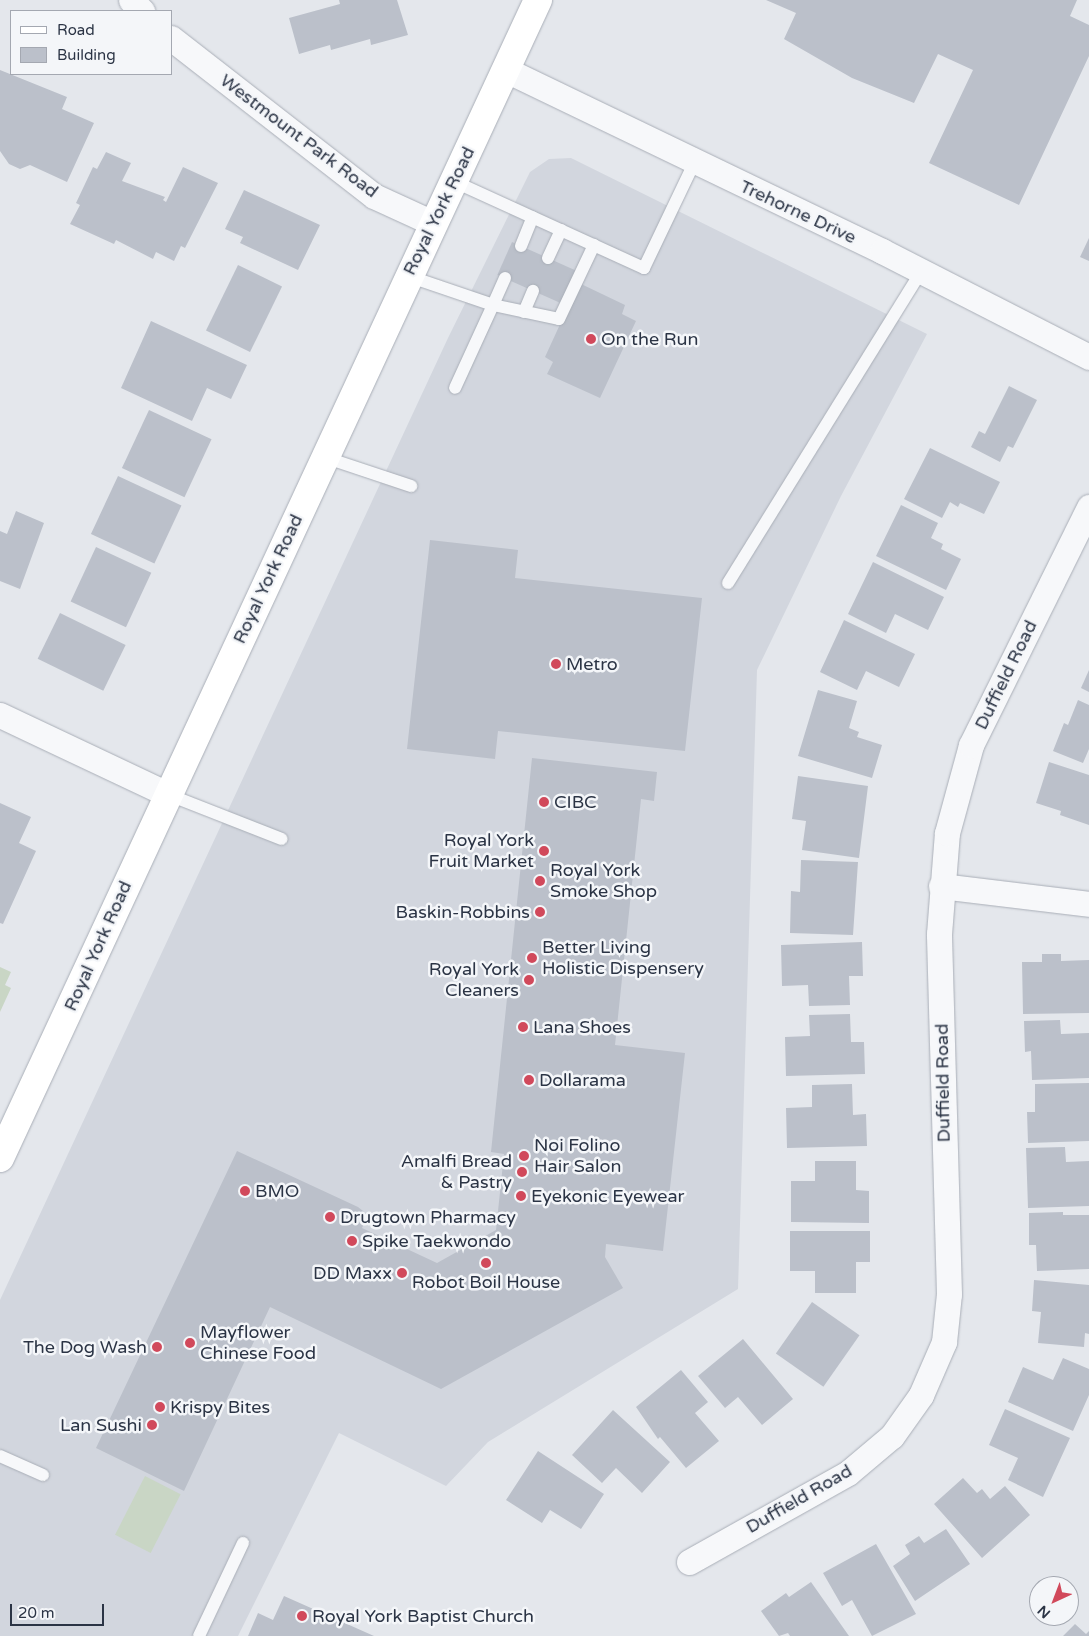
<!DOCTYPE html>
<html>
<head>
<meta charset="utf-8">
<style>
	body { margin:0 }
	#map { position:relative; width:1089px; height:1636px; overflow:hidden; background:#e4e7ec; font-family:"Varela Round",sans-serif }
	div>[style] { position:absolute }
	.built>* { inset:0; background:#d2d6de }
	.green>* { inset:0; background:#c9d6c5; transform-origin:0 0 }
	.building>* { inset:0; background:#bbc0ca; transform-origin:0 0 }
	.roads { filter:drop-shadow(0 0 1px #a9aeb7) drop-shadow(0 0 1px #a9aeb7) }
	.service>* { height:12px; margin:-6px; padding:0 6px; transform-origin:6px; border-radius:6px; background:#f7f8fa }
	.minor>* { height:25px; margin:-12.5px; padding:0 12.5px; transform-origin:12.5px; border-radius:12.5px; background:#f7f8fa }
	.secondary>* { height:28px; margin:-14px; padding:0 14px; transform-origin:14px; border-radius:14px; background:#fff }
	.dots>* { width:14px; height:14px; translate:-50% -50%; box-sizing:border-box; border:2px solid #f4f6f9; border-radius:50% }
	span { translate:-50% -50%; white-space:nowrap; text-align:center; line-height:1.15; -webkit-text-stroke:5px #f4f6f9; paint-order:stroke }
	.street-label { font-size:18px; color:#2b3445 }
	.poi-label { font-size:18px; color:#2b3445 }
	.left { translate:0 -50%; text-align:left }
	.right { translate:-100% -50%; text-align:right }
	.legend { position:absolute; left:10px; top:10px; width:162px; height:65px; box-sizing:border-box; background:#f4f6f9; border:1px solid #a4a8b1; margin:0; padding:6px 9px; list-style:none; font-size:15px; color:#2b3445 }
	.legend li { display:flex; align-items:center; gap:10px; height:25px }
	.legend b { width:25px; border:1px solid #a4a8b1 }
	.north { position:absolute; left:1029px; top:1576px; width:50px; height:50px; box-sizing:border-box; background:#f4f6f9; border:1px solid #a4a8b1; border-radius:50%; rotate:223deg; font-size:14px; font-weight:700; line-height:20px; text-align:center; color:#2b3445 }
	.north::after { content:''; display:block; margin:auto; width:18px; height:22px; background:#d1495b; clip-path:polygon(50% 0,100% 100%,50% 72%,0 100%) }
	.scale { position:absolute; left:10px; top:1604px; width:94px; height:22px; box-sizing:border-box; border:2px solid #2b3445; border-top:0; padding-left:6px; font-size:15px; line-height:18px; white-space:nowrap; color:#2b3445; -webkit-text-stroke:4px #f4f6f9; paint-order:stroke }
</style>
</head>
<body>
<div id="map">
	<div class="built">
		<div style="clip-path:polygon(571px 158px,927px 334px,841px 496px,757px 670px,738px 1289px,488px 1442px,446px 1486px,339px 1433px,238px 1636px,0 1636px,0 1300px,448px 338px,530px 172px,549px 159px)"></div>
	</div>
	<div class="green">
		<div style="clip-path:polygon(0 967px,11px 972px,5px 985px,11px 988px,0 1012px)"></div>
		<div style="left:145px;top:1476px;width:40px;height:66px;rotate:27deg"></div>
	</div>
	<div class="building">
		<div style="clip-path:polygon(339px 0,397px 0,408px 35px,371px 45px,370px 39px,331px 50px,330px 45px,299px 54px,289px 18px,340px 4px)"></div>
		<div style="clip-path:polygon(766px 0,1077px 0,1070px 16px,1089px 25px,1089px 56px,1019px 205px,929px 163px,973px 70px,938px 54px,914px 103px,852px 78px,784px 39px,796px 13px)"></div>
		<div style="clip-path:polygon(0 70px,67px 97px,62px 109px,94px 123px,67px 182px,30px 165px,20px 169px,9px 164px,0 151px)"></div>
		<div style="clip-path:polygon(106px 152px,131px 163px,122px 181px,165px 197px,163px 200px,166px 202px,183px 167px,218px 183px,185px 248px,181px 246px,174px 261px,156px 252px,153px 259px,116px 240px,114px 244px,70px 224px,80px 205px,76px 203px,93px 167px,97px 169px)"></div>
		<div style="clip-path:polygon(244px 190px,320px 225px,298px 270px,240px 243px,243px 237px,225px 229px)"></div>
		<div style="clip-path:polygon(1089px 238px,1089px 261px,1080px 257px)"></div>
		<div style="left:512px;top:242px;width:71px;height:36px;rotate:24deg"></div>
		<div style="left:238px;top:265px;width:49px;height:73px;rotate:26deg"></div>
		<div style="clip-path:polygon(579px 283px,625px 305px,622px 314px,636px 321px,600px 398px,547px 374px,553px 362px,545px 357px)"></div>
		<div style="clip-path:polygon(151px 321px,247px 365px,231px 399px,207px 388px,192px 421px,121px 388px)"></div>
		<div style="clip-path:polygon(1009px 386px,1037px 400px,1013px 448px,1008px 446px,1000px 462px,971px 447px,979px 431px,985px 434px)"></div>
		<div style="left:149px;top:410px;width:69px;height:64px;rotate:25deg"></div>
		<div style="clip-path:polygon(930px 448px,1000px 482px,984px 514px,960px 503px,958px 507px,950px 502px,942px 518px,904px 499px)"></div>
		<div style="left:118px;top:476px;width:70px;height:64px;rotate:25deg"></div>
		<div style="clip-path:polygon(901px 505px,938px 523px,931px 538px,943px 544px,941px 549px,961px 559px,946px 590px,876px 556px)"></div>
		<div style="clip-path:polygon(16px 511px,44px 523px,20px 589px,0 581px,0 531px,7px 534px)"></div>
		<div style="clip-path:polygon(430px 540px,518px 550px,515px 578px,702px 598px,685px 751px,498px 731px,495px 759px,407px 749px)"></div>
		<div style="left:96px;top:547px;width:61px;height:60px;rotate:25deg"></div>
		<div style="clip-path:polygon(873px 562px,944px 597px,928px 630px,895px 614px,886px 633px,848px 614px)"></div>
		<div style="left:60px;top:613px;width:73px;height:51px;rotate:26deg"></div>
		<div style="clip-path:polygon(844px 620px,915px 654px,899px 687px,866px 671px,857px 690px,820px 672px)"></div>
		<div style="clip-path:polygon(1089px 670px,1089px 692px,1081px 688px)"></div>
		<div style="clip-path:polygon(818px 690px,857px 701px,849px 728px,859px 732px,857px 737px,882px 745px,872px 778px,798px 756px)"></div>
		<div style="clip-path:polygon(1078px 700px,1089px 705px,1089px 749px,1083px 763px,1053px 751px,1064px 723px,1068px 725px)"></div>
		<div style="clip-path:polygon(532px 758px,657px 772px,654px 801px,641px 799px,615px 1045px,685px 1053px,663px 1251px,606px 1244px,605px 1257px,623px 1288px,441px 1389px,270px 1307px,184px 1491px,96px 1448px,237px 1151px,358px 1207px,368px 1215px,362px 1228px,437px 1263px,496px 1230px,504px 1154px,491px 1152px)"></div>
		<div style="clip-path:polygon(1049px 762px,1089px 775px,1089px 825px,1060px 815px,1061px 811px,1036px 803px)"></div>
		<div style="clip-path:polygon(798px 776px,868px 786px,859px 858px,802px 850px,806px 821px,792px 819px)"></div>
		<div style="clip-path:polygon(0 803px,31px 817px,19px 843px,36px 851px,3px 924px,0 923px)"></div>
		<div style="clip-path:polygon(801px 860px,858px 862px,853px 935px,790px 933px,791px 891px,800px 892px)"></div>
		<div style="clip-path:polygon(862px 942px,863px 976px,849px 976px,850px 1005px,809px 1006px,808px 985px,782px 986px,781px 945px)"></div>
		<div style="clip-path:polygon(1042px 954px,1061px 954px,1061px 961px,1089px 960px,1089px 1013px,1023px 1014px,1022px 962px,1042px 962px)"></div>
		<div style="clip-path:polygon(850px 1014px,851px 1042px,864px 1042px,865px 1074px,786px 1076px,785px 1037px,810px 1036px,809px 1015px)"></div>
		<div style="clip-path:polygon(1060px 1020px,1061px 1034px,1089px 1033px,1089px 1078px,1032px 1080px,1031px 1051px,1025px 1052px,1024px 1021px)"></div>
		<div style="clip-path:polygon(1089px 1083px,1089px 1141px,1028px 1143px,1027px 1112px,1035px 1112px,1035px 1084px)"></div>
		<div style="clip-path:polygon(852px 1084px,853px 1115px,866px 1114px,867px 1146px,787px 1148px,786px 1108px,812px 1107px,812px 1085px)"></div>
		<div style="clip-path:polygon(1065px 1147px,1066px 1162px,1089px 1161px,1089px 1206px,1028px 1208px,1026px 1148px)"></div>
		<div style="clip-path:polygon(815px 1161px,856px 1161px,856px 1190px,869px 1191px,869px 1223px,791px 1222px,791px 1181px,815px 1181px)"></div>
		<div style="clip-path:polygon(1063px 1212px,1063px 1215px,1089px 1215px,1089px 1269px,1037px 1271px,1036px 1245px,1029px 1245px,1029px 1213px)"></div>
		<div style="clip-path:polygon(790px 1231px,870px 1231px,870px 1262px,856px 1262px,856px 1293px,815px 1293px,815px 1271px,790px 1271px)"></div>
		<div style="clip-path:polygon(1034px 1280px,1089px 1285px,1089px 1334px,1085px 1333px,1084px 1347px,1038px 1343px,1041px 1312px,1032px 1311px)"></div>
		<div style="left:812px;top:1302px;width:58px;height:63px;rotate:35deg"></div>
		<div style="clip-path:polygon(743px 1339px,793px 1399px,762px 1425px,738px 1397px,725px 1408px,698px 1376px)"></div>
		<div style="clip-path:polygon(1063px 1358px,1089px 1369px,1089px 1395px,1073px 1431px,1008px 1402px,1023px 1367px,1053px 1380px)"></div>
		<div style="clip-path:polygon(681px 1370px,708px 1402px,695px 1413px,719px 1441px,686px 1468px,660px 1437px,658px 1439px,636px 1407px)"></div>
		<div style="clip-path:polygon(1005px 1409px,1070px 1438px,1043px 1497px,1008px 1480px,1018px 1458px,989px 1445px)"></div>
		<div style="clip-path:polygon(613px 1410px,670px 1462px,642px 1493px,616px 1468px,602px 1483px,572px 1455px)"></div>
		<div style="clip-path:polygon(538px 1451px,604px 1494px,581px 1529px,550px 1510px,542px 1523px,506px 1500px)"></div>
		<div style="clip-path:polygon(963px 1478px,977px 1493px,982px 1489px,990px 1499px,1005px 1486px,1030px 1515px,982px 1558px,934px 1504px)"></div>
		<div style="clip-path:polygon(946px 1529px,970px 1564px,915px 1601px,893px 1566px,910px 1554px,905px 1545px,919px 1536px,924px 1543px)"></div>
		<div style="clip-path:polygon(876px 1544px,916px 1614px,872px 1636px,852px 1600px,842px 1606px,823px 1573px)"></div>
		<div style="clip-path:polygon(811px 1582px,849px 1636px,790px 1636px,788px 1633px,779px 1636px,761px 1611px,786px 1593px,789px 1597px)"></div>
		<div style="clip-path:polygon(284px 1596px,374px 1636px,248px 1636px,258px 1613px,273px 1620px)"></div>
		<div style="clip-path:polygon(1075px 1624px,1086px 1634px,1089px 1631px,1089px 1636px,1063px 1636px)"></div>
	</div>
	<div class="roads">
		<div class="service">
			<div style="left:453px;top:181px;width:210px;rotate:24.5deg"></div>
			<div style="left:644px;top:268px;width:116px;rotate:-64.5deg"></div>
			<div style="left:521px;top:246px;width:31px;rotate:-68deg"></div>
			<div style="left:548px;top:258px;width:31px;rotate:-65deg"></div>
			<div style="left:408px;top:276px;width:90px;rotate:18.8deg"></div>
			<div style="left:493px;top:305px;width:91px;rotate:114.6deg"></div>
			<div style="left:505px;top:278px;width:30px;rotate:114deg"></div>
			<div style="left:493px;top:305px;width:67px;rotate:12deg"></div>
			<div style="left:559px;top:319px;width:82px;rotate:-64.7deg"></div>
			<div style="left:524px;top:312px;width:23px;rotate:-67deg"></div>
			<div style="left:324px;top:457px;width:92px;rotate:18.4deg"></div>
			<div style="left:728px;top:583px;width:366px;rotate:-58.2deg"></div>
			<div style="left:167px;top:794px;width:123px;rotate:21.4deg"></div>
			<div style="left:0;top:1456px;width:47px;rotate:23.8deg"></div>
			<div style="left:199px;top:1636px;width:103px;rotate:-64.7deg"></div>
		</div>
		<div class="minor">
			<div style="left:131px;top:0;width:16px;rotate:45deg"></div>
			<div style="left:171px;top:38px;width:257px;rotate:37.9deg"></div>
			<div style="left:374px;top:196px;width:65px;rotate:24.6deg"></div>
			<div style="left:506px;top:70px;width:417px;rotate:25.7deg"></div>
			<div style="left:882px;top:251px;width:233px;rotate:27.1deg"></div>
			<div style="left:0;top:715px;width:185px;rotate:25.3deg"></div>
			<div style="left:941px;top:886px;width:149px;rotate:6.9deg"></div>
			<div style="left:689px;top:1562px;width:182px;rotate:-29.2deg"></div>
			<div style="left:848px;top:1473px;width:57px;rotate:-40.1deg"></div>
			<div style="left:892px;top:1436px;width:50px;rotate:-54.7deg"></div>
			<div style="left:921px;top:1395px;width:58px;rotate:-66.5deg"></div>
			<div style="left:944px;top:1342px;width:48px;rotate:-84.1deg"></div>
			<div style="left:949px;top:1294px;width:360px;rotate:-91.6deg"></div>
			<div style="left:939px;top:934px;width:101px;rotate:-85.5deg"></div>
			<div style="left:947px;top:833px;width:91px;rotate:-74.7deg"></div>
			<div style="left:971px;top:745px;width:266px;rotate:-63.6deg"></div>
		</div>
		<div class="secondary">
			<div style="left:0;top:1158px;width:1277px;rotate:-65.08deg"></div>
		</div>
	</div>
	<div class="dots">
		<div style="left:591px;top:339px;background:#d1495b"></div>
		<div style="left:556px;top:664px;background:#d1495b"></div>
		<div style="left:544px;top:802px;background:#d1495b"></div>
		<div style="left:544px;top:851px;background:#d1495b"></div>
		<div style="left:540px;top:881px;background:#d1495b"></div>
		<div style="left:540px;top:912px;background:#d1495b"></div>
		<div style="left:532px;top:958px;background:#d1495b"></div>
		<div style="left:529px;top:980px;background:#d1495b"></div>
		<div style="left:523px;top:1027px;background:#d1495b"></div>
		<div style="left:529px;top:1080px;background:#d1495b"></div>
		<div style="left:524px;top:1156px;background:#d1495b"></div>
		<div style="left:522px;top:1172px;background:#d1495b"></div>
		<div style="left:245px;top:1191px;background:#d1495b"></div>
		<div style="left:521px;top:1196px;background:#d1495b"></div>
		<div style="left:330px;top:1217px;background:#d1495b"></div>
		<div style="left:352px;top:1241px;background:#d1495b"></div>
		<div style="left:486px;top:1263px;background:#d1495b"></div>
		<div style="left:402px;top:1273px;background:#d1495b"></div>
		<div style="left:190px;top:1343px;background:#d1495b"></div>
		<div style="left:157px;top:1347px;background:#d1495b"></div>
		<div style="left:160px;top:1407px;background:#d1495b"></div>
		<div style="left:152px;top:1425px;background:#d1495b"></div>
		<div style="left:302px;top:1616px;background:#d1495b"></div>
	</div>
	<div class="street-label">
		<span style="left:299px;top:136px;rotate:37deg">Westmount Park Road</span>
		<span style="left:439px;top:211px;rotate:-64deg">Royal York Road</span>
		<span style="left:798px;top:212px;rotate:25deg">Trehorne Drive</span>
		<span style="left:268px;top:579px;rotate:-65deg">Royal York Road</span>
		<span style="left:1006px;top:675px;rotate:-64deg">Duffield Road</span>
		<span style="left:98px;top:946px;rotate:-66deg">Royal York Road</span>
		<span style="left:943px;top:1083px;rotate:-91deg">Duffield Road</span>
		<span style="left:799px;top:1499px;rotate:-30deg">Duffield Road</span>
	</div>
	<div class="poi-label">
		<span class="left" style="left:601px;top:339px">On the Run</span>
		<span class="left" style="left:566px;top:664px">Metro</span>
		<span class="left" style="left:554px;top:802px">CIBC</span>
		<span class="right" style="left:534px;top:851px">Royal York<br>Fruit Market</span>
		<span class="left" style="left:550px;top:881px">Royal York<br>Smoke Shop</span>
		<span class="right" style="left:530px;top:912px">Baskin-Robbins</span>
		<span class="left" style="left:542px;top:958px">Better Living<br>Holistic Dispensery</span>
		<span class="right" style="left:519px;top:980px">Royal York<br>Cleaners</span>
		<span class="left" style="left:533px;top:1027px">Lana Shoes</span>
		<span class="left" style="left:539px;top:1080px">Dollarama</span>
		<span class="left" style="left:534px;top:1156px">Noi Folino<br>Hair Salon</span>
		<span class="right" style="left:512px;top:1172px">Amalfi Bread<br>&amp; Pastry</span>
		<span class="left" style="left:255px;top:1191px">BMO</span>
		<span class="left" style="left:531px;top:1196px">Eyekonic Eyewear</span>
		<span class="left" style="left:340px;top:1217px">Drugtown Pharmacy</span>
		<span class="left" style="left:362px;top:1241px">Spike Taekwondo</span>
		<span class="right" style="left:392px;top:1273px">DD Maxx</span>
		<span style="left:486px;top:1282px">Robot Boil House</span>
		<span class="left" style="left:200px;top:1343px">Mayflower<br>Chinese Food</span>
		<span class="right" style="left:147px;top:1347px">The Dog Wash</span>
		<span class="left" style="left:170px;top:1407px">Krispy Bites</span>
		<span class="right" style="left:142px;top:1425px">Lan Sushi</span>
		<span class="left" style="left:312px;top:1616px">Royal York Baptist Church</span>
	</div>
	<ul class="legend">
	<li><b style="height:6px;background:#fff"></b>Road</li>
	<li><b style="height:14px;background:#bbc0ca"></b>Building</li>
	</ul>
	<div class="north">N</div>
	<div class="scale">20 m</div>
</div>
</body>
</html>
